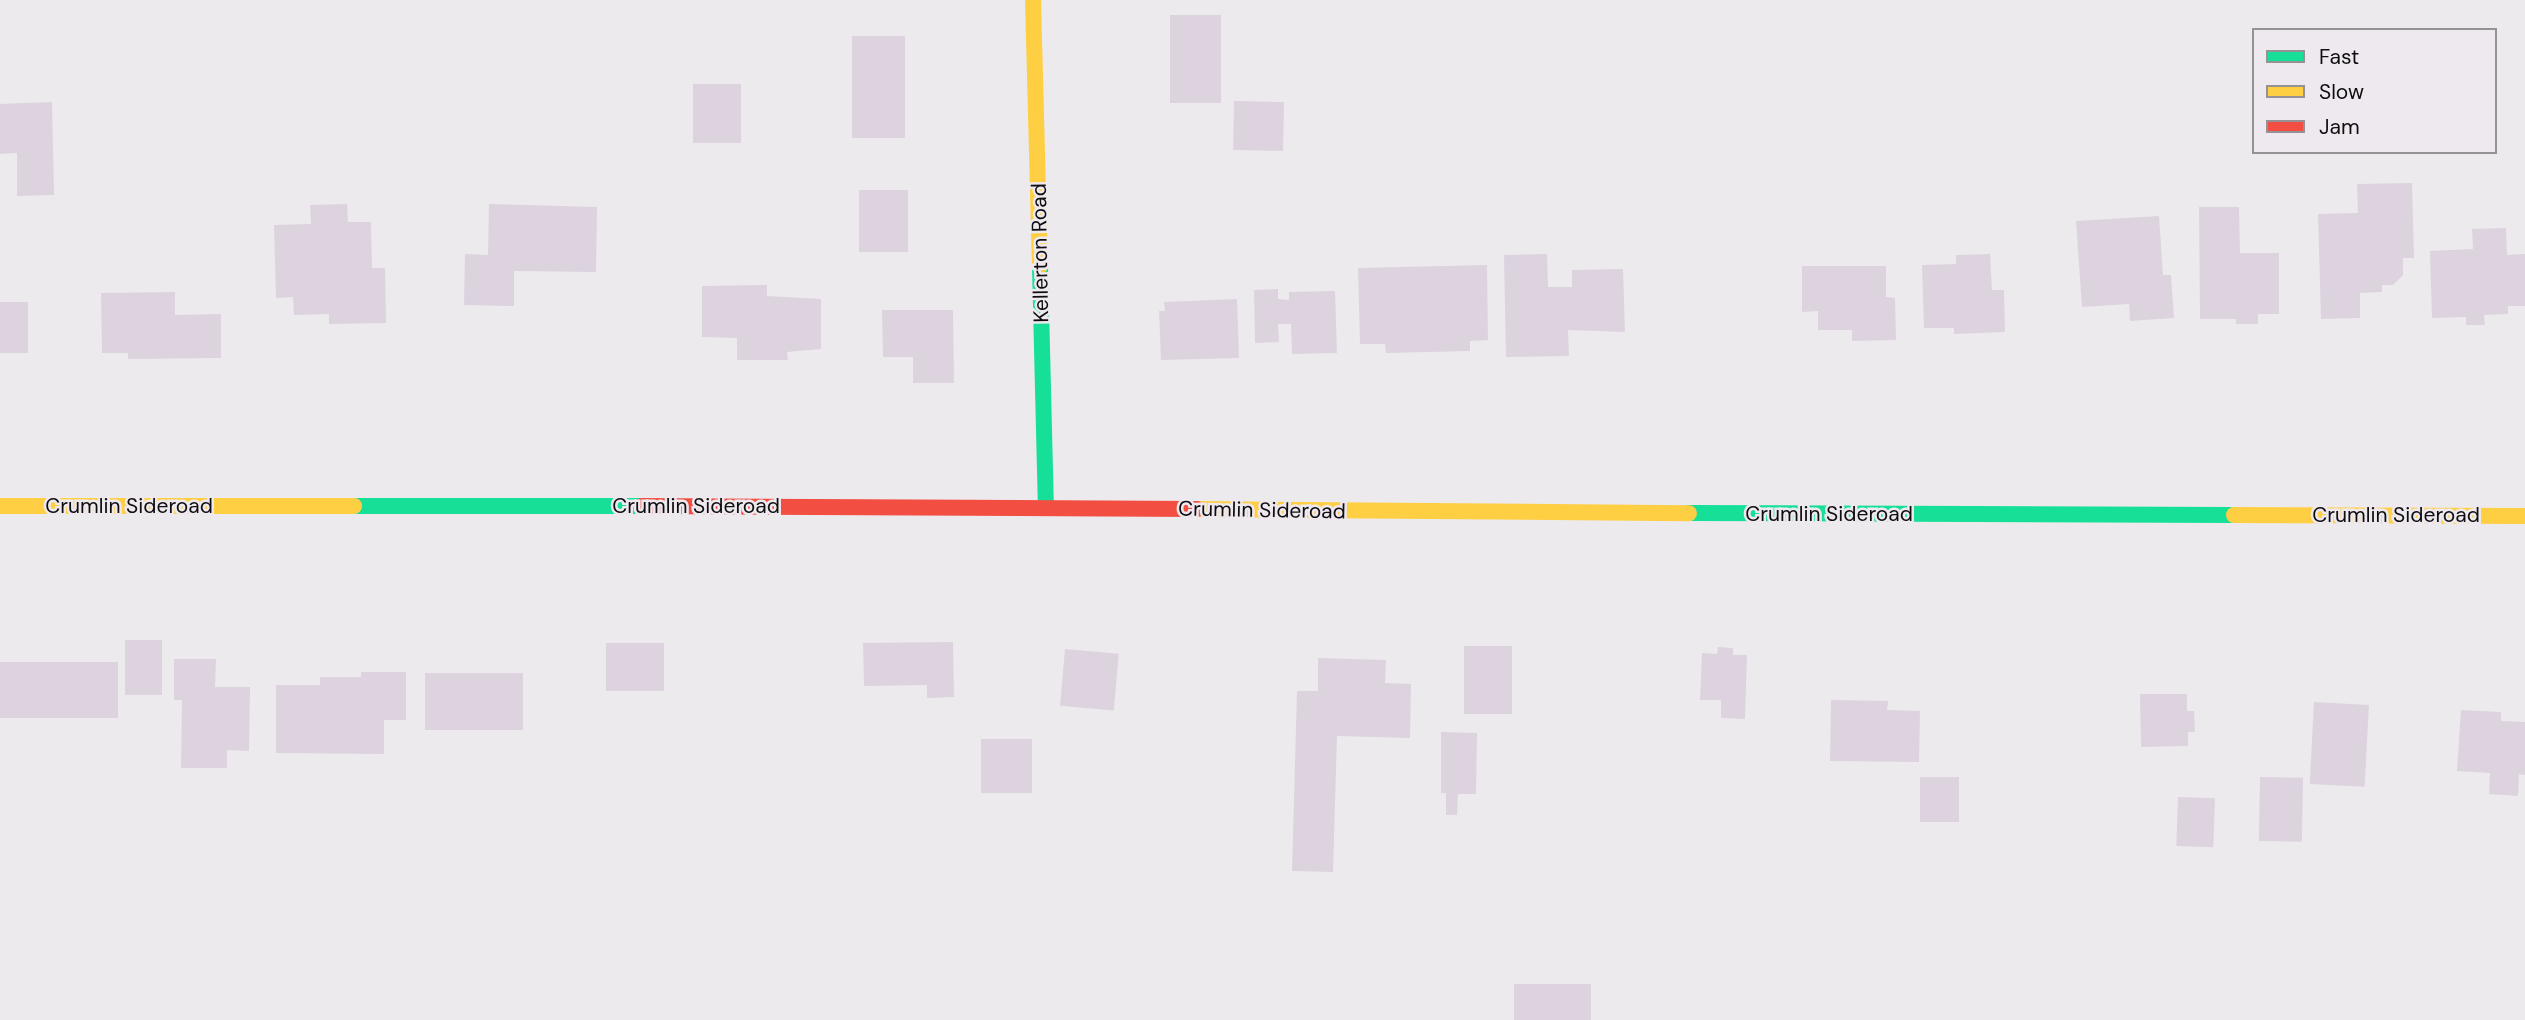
<!DOCTYPE html>
<html>
<head>
<meta charset="utf-8">
<style>
	body { margin:0 }
	#map { position:relative; width:2525px; height:1020px; overflow:hidden; background:#edeaee; font-family:"DM Sans",sans-serif }
	div>[style] { position:absolute }
	.building>* { inset:0; background:#dcd3de; transform-origin:0 0 }
	.fast>* { height:16px; margin:-8px; padding:0 8px; transform-origin:8px; border-radius:8px; background:#16e098 }
	.slow>* { height:16px; margin:-8px; padding:0 8px; transform-origin:8px; border-radius:8px; background:#ffcf43 }
	.jam>* { height:16px; margin:-8px; padding:0 8px; transform-origin:8px; border-radius:8px; background:#f24e42 }
	span { translate:-50% -50%; white-space:nowrap; text-align:center; line-height:1.15; -webkit-text-stroke:5px #eee9ef; paint-order:stroke }
	.street-label { font-size:21px; color:#0f0d0f }
	.legend { position:absolute; left:2252px; top:28px; width:245px; height:126px; box-sizing:border-box; background:#eee9ef; border:2px solid #959195; margin:0; padding:9px 12px; list-style:none; font-size:21px; color:#0f0d0f }
	.legend li { display:flex; align-items:center; gap:14px; height:35px }
	.legend b { width:35px; border:2px solid #959195 }
</style>
</head>
<body>
<div id="map">
	<div class="building">
		<div style="left:1170px;top:15px;width:51px;height:88px"></div>
		<div style="left:852px;top:36px;width:53px;height:102px"></div>
		<div style="left:693px;top:84px;width:48px;height:59px"></div>
		<div style="left:1234px;top:101px;width:50px;height:49px;rotate:1deg"></div>
		<div style="clip-path:polygon(52px 102px,54px 195px,17px 196px,17px 153px,0 154px,0 104px)"></div>
		<div style="clip-path:polygon(2412px 183px,2414px 258px,2403px 258px,2403px 275px,2393px 285px,2382px 285px,2382px 292px,2360px 293px,2360px 318px,2321px 319px,2318px 214px,2358px 213px,2357px 184px)"></div>
		<div style="left:859px;top:190px;width:49px;height:62px"></div>
		<div style="clip-path:polygon(347px 204px,348px 222px,371px 222px,372px 268px,385px 268px,386px 323px,329px 324px,329px 314px,294px 315px,293px 297px,276px 298px,274px 225px,311px 224px,310px 205px)"></div>
		<div style="clip-path:polygon(489px 204px,597px 207px,596px 272px,514px 271px,514px 306px,464px 305px,465px 254px,488px 255px)"></div>
		<div style="clip-path:polygon(2199px 207px,2239px 207px,2240px 253px,2279px 253px,2279px 314px,2258px 314px,2258px 324px,2236px 324px,2236px 319px,2200px 319px)"></div>
		<div style="clip-path:polygon(2159px 216px,2163px 275px,2171px 275px,2174px 318px,2130px 321px,2129px 304px,2082px 307px,2076px 221px)"></div>
		<div style="clip-path:polygon(2506px 228px,2507px 255px,2525px 254px,2525px 306px,2508px 306px,2508px 314px,2484px 315px,2485px 325px,2466px 325px,2466px 317px,2432px 318px,2430px 251px,2473px 249px,2472px 229px)"></div>
		<div style="clip-path:polygon(1547px 254px,1548px 287px,1572px 287px,1572px 270px,1623px 269px,1625px 332px,1568px 330px,1569px 356px,1506px 357px,1504px 255px)"></div>
		<div style="clip-path:polygon(1990px 254px,1992px 290px,2004px 290px,2005px 332px,1954px 334px,1954px 328px,1924px 328px,1922px 265px,1956px 264px,1956px 255px)"></div>
		<div style="clip-path:polygon(1487px 265px,1488px 340px,1470px 341px,1470px 351px,1386px 353px,1385px 344px,1360px 344px,1358px 268px)"></div>
		<div style="clip-path:polygon(1802px 266px,1886px 266px,1886px 297px,1895px 298px,1896px 340px,1852px 341px,1852px 330px,1818px 330px,1818px 311px,1802px 312px)"></div>
		<div style="clip-path:polygon(767px 285px,767px 296px,821px 299px,821px 349px,787px 352px,788px 360px,737px 360px,737px 338px,702px 337px,702px 286px)"></div>
		<div style="clip-path:polygon(1278px 289px,1278px 299px,1289px 300px,1289px 292px,1335px 291px,1337px 353px,1292px 354px,1291px 324px,1278px 324px,1279px 342px,1255px 343px,1254px 290px)"></div>
		<div style="clip-path:polygon(175px 292px,175px 315px,221px 314px,221px 358px,128px 359px,128px 353px,102px 353px,101px 293px)"></div>
		<div style="clip-path:polygon(1237px 299px,1239px 358px,1161px 360px,1159px 311px,1165px 311px,1164px 302px)"></div>
		<div style="left:0;top:302px;width:28px;height:51px"></div>
		<div style="clip-path:polygon(882px 310px,953px 310px,954px 383px,913px 383px,913px 357px,883px 357px)"></div>
		<div style="left:125px;top:640px;width:37px;height:55px"></div>
		<div style="clip-path:polygon(953px 642px,954px 697px,927px 698px,927px 685px,864px 686px,863px 643px)"></div>
		<div style="left:606px;top:643px;width:58px;height:48px"></div>
		<div style="left:1464px;top:646px;width:48px;height:68px"></div>
		<div style="clip-path:polygon(1718px 647px,1733px 648px,1733px 655px,1747px 655px,1745px 719px,1721px 718px,1721px 700px,1700px 700px,1702px 653px,1717px 654px)"></div>
		<div style="left:1065px;top:649px;width:54px;height:57px;rotate:5deg"></div>
		<div style="clip-path:polygon(1318px 658px,1386px 660px,1385px 683px,1411px 684px,1410px 738px,1337px 736px,1333px 872px,1292px 871px,1297px 691px,1318px 691px)"></div>
		<div style="clip-path:polygon(174px 659px,216px 659px,215px 687px,250px 687px,249px 751px,227px 750px,227px 768px,181px 768px,182px 700px,174px 700px)"></div>
		<div style="left:0;top:662px;width:118px;height:56px"></div>
		<div style="clip-path:polygon(361px 672px,406px 672px,406px 720px,384px 720px,384px 754px,276px 753px,276px 685px,320px 685px,320px 677px,361px 677px)"></div>
		<div style="left:425px;top:673px;width:98px;height:57px"></div>
		<div style="clip-path:polygon(2140px 694px,2187px 694px,2187px 711px,2194px 711px,2195px 732px,2188px 732px,2188px 746px,2141px 747px)"></div>
		<div style="clip-path:polygon(1831px 700px,1888px 701px,1887px 710px,1920px 711px,1919px 762px,1830px 761px)"></div>
		<div style="left:2314px;top:702px;width:55px;height:82px;rotate:3deg"></div>
		<div style="clip-path:polygon(2461px 710px,2501px 712px,2501px 721px,2525px 722px,2525px 775px,2519px 774px,2518px 796px,2489px 794px,2490px 773px,2457px 771px)"></div>
		<div style="clip-path:polygon(1441px 732px,1477px 733px,1476px 794px,1458px 794px,1457px 815px,1446px 815px,1446px 793px,1441px 793px)"></div>
		<div style="left:981px;top:739px;width:51px;height:54px"></div>
		<div style="left:1920px;top:777px;width:39px;height:45px"></div>
		<div style="left:2260px;top:777px;width:43px;height:64px;rotate:1deg"></div>
		<div style="left:2178px;top:797px;width:37px;height:49px;rotate:2deg"></div>
		<div style="left:1514px;top:984px;width:77px;height:36px"></div>
	</div>
	<div class="fast">
		<div style="left:1040px;top:266px;width:240px;rotate:88.6deg"></div>
		<div style="left:354px;top:506px;width:288px"></div>
		<div style="left:1689px;top:513px;width:545px;rotate:0.21deg"></div>
	</div>
	<div class="slow">
		<div style="left:1033px;top:0;width:266px;rotate:88.5deg"></div>
		<div style="left:0;top:506px;width:354px"></div>
		<div style="left:1197px;top:509px;width:492px;rotate:0.5deg"></div>
		<div style="left:2234px;top:515px;width:291px;rotate:0.2deg"></div>
	</div>
	<div class="jam">
		<div style="left:642px;top:506px;width:555px;rotate:0.31deg"></div>
	</div>
	<div class="street-label">
		<span style="left:1040px;top:253px;rotate:-91deg">Kellerton Road</span>
		<span style="left:129px;top:506px">Crumlin Sideroad</span>
		<span style="left:696px;top:506px">Crumlin Sideroad</span>
		<span style="left:1262px;top:510px;rotate:1deg">Crumlin Sideroad</span>
		<span style="left:1829px;top:514px">Crumlin Sideroad</span>
		<span style="left:2396px;top:515px">Crumlin Sideroad</span>
	</div>
	<ul class="legend">
	<li><b style="height:9px;background:#16e098"></b>Fast</li>
	<li><b style="height:9px;background:#ffcf43"></b>Slow</li>
	<li><b style="height:9px;background:#f24e42"></b>Jam</li>
	</ul>
</div>
</body>
</html>
